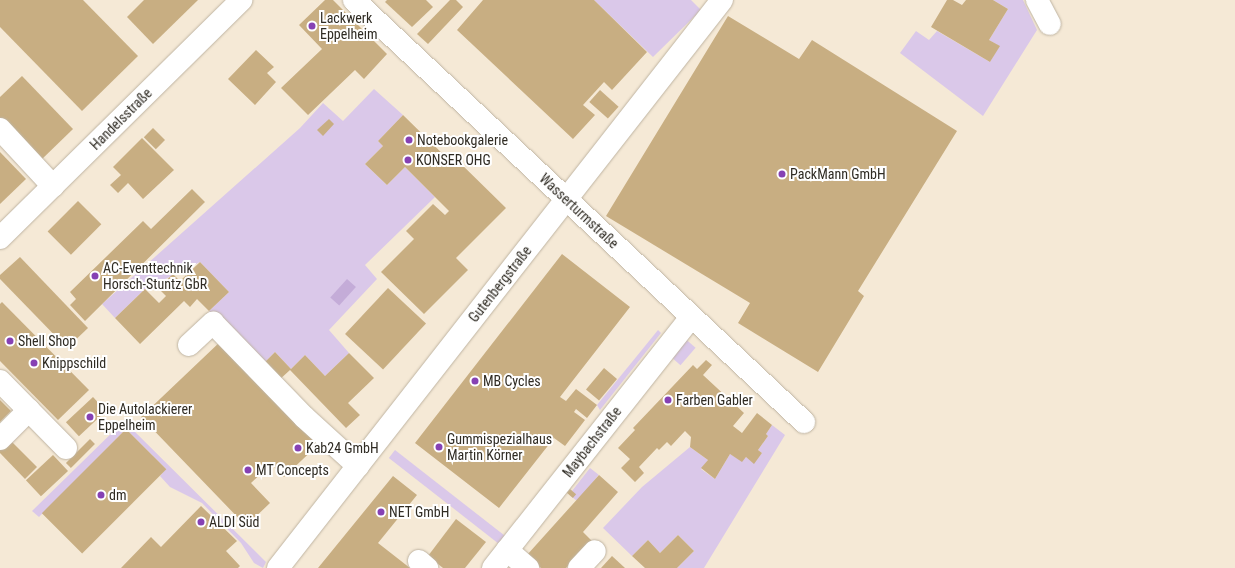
<!DOCTYPE html>
<html>
<head>
<meta charset="utf-8">
<style>
	body { margin:0 }
	#map { position:relative; width:1235px; height:568px; overflow:hidden; background:#f5e9d6; font-family:"Roboto Condensed",sans-serif }
	div>[style] { position:absolute }
	.green>* { inset:0; background:#dac8e9; transform-origin:0 0 }
	.water>* { inset:0; background:#c4acd8; transform-origin:0 0 }
	.building>* { inset:0; background:#c8ae82; transform-origin:0 0 }
	.roads { filter:drop-shadow(0 0 1px #bfb4a2) drop-shadow(0 0 1px #bfb4a2) }
	.minor>* { height:22px; margin:-11px; padding:0 11px; transform-origin:11px; border-radius:11px; background:#fff }
	.dots>* { width:11px; height:11px; translate:-50% -50%; box-sizing:border-box; border:2px solid #fff; border-radius:50% }
	span { translate:-50% -50%; white-space:nowrap; text-align:center; line-height:1.15; -webkit-text-stroke:4px #fff; paint-order:stroke }
	.poi-label { font-size:14px; color:#2f2b23 }
	.left { translate:0 -50%; text-align:left }
	.street-label { font-size:14px; color:#2f2b23 }
</style>
</head>
<body>
<div id="map">
	<div class="green">
		<div style="clip-path:polygon(594px 0,691px 0,701px 10px,653px 57px)"></div>
		<div style="clip-path:polygon(993px 0,1023px 0,1037px 30px,983px 116px,900px 53px,916px 31px,929px 40px,937px 31px,990px 62px,999px 46px,989px 40px,1008px 9px)"></div>
		<div style="clip-path:polygon(374px 89px,403px 115px,378px 141px,383px 146px,365px 164px,387px 185px,405px 167px,435px 197px,365px 265px,377px 279px,329px 330px,349px 353px,325px 376px,305px 355px,291px 369px,275px 352px,262px 365px,209px 311px,229px 292px,200px 262px,145px 289px,115px 318px,102px 304px,300px 128px,323px 103px,343px 121px)"></div>
		<div style="clip-path:polygon(658px 330px,661px 333px,600px 410px,597px 405px)"></div>
		<div style="left:682px;top:336px;width:18px;height:23px;rotate:41deg"></div>
		<div style="clip-path:polygon(124px 421px,266px 562px,263px 568px,254px 563px,241px 543px,202px 503px,170px 487px,160px 476px,166px 469px,126px 429px,39px 517px,32px 511px)"></div>
		<div style="clip-path:polygon(772px 425px,785px 435px,704px 568px,677px 568px,694px 551px,678px 535px,660px 553px,648px 540px,632px 556px,603px 528px,642px 487px,690px 447px,708px 460px,701px 469px,715px 479px,730px 454px,742px 461px,746px 457px,754px 463px,762px 453px,758px 450px,768px 436px,766px 434px)"></div>
		<div style="left:395px;top:450px;width:139px;height:10px;rotate:38deg"></div>
		<div style="left:590px;top:468px;width:11px;height:34px;rotate:38deg"></div>
	</div>
	<div class="water">
		<div style="left:347px;top:279px;width:12px;height:25px;rotate:42deg"></div>
	</div>
	<div class="building">
		<div style="clip-path:polygon(0 0,83px 0,138px 56px,82px 111px,0 27px)"></div>
		<div style="clip-path:polygon(144px 0,198px 0,153px 44px,127px 17px)"></div>
		<div style="clip-path:polygon(325px 0,333px 0,387px 54px,364px 79px,355px 70px,308px 115px,281px 88px,322px 49px,299px 25px)"></div>
		<div style="clip-path:polygon(387px 0,426px 0,433px 7px,412px 27px,385px 2px)"></div>
		<div style="clip-path:polygon(450px 0,456px 0,463px 7px,428px 44px,417px 34px)"></div>
		<div style="clip-path:polygon(483px 0,594px 0,647px 52px,612px 90px,604px 82px,583px 105px,595px 115px,573px 139px,457px 30px)"></div>
		<div style="clip-path:polygon(947px 0,953px 0,962px 5px,966px 0,993px 0,1008px 9px,989px 40px,1000px 46px,990px 62px,931px 27px)"></div>
		<div style="clip-path:polygon(728px 16px,799px 59px,812px 40px,957px 131px,858px 291px,864px 296px,818px 372px,738px 323px,750px 303px,606px 216px)"></div>
		<div style="clip-path:polygon(256px 50px,274px 67px,267px 73px,276px 82px,255px 105px,228px 79px)"></div>
		<div style="clip-path:polygon(22px 76px,73px 129px,40px 161px,0 119px,0 97px)"></div>
		<div style="left:600px;top:90px;width:25px;height:16px;rotate:42deg"></div>
		<div style="clip-path:polygon(403px 115px,451px 162px,455px 158px,506px 208px,456px 258px,468px 270px,424px 314px,381px 272px,414px 239px,406px 231px,433px 204px,445px 215px,449px 211px,405px 167px,387px 185px,365px 164px,383px 146px,378px 141px)"></div>
		<div style="clip-path:polygon(329px 119px,334px 124px,323px 136px,317px 130px)"></div>
		<div style="left:153px;top:128px;width:17px;height:13px;rotate:45deg"></div>
		<div style="clip-path:polygon(142px 138px,174px 170px,143px 199px,128px 183px,118px 193px,110px 185px,121px 175px,113px 167px)"></div>
		<div style="clip-path:polygon(0 152px,26px 179px,0 204px)"></div>
		<div style="clip-path:polygon(192px 189px,205px 202px,85px 321px,70px 305px,76px 299px,70px 292px,143px 221px,151px 229px)"></div>
		<div style="left:78px;top:201px;width:33px;height:43px;rotate:45deg"></div>
		<div style="clip-path:polygon(562px 254px,630px 307px,560px 397px,566px 401px,576px 389px,597px 405px,587px 418px,576px 409px,574px 412px,585px 420px,565px 446px,554px 438px,499px 508px,415px 443px)"></div>
		<div style="clip-path:polygon(20px 257px,88px 328px,67px 348px,0 279px,0 275px)"></div>
		<div style="clip-path:polygon(200px 262px,229px 292px,209px 311px,197px 299px,190px 307px,184px 301px,140px 344px,115px 318px,145px 289px,159px 303px,166px 296px,158px 288px,173px 274px,180px 281px)"></div>
		<div style="left:388px;top:288px;width:52px;height:63px;rotate:43deg"></div>
		<div style="clip-path:polygon(2px 302px,89px 390px,58px 420px,0 361px,0 304px)"></div>
		<div style="clip-path:polygon(222px 340px,320px 443px,284px 477px,271px 464px,251px 483px,270px 503px,246px 526px,141px 417px)"></div>
		<div style="clip-path:polygon(275px 352px,291px 369px,305px 355px,325px 376px,349px 353px,374px 378px,348px 403px,360px 415px,346px 428px,290px 370px,278px 381px,262px 365px)"></div>
		<div style="clip-path:polygon(706px 360px,712px 365px,703px 375px,744px 413px,733px 426px,742px 433px,757px 413px,772px 425px,766px 434px,768px 436px,758px 450px,762px 453px,754px 464px,746px 457px,742px 462px,730px 454px,715px 479px,701px 468px,708px 460px,690px 447px,691px 437px,685px 431px,671px 446px,667px 442px,659px 450px,657px 448px,639px 467px,644px 473px,635px 482px,621px 468px,630px 459px,618px 448px,635px 430px,633px 428px,693px 365px,697px 369px)"></div>
		<div style="left:604px;top:368px;width:17px;height:28px;rotate:40deg"></div>
		<div style="left:93px;top:397px;width:19px;height:37px;rotate:47deg"></div>
		<div style="clip-path:polygon(0 400px,11px 411px,0 422px)"></div>
		<div style="left:126px;top:429px;width:57px;height:119px;rotate:45deg"></div>
		<div style="clip-path:polygon(8px 438px,37px 467px,25px 479px,0 453px,0 446px)"></div>
		<div style="left:90px;top:439px;width:7px;height:34px;rotate:45deg"></div>
		<div style="left:53px;top:455px;width:22px;height:37px;rotate:47deg"></div>
		<div style="clip-path:polygon(599px 475px,618px 492px,583px 532px,592px 541px,566px 568px,541px 568px,527px 555px)"></div>
		<div style="clip-path:polygon(393px 476px,417px 495px,378px 543px,410px 568px,318px 568px)"></div>
		<div style="left:570px;top:489px;width:8px;height:5px;rotate:40deg"></div>
		<div style="clip-path:polygon(201px 506px,237px 541px,226px 551px,240px 566px,238px 568px,121px 568px,151px 537px,161px 547px)"></div>
		<div style="clip-path:polygon(456px 519px,486px 542px,465px 568px,443px 568px,428px 556px)"></div>
		<div style="clip-path:polygon(678px 535px,694px 551px,677px 568px,645px 568px,632px 556px,648px 540px,660px 553px)"></div>
		<div style="clip-path:polygon(612px 556px,625px 568px,601px 568px)"></div>
	</div>
	<div class="roads">
		<div class="minor">
			<div style="left:354px;top:0;width:617px;rotate:43.16deg"></div>
			<div style="left:1037px;top:0;width:27px;rotate:62deg"></div>
			<div style="left:0;top:129px;width:78px;rotate:47.1deg"></div>
			<div style="left:0;top:238px;width:339px;rotate:-44.6deg"></div>
			<div style="left:189px;top:345px;width:33px;rotate:-43deg"></div>
			<div style="left:213px;top:323px;width:131px;rotate:45.9deg"></div>
			<div style="left:304px;top:417px;width:73px;rotate:42.2deg"></div>
			<div style="left:0;top:381px;width:94px;rotate:45.4deg"></div>
			<div style="left:0;top:439px;width:41px;rotate:-45deg"></div>
			<div style="left:507px;top:550px;width:28px;rotate:41deg"></div>
			<div style="left:419px;top:561px;width:11px;rotate:41deg"></div>
			<div style="left:278px;top:568px;width:721px;rotate:-51.99deg"></div>
			<div style="left:493px;top:568px;width:320px;rotate:-51.7deg"></div>
			<div style="left:579px;top:568px;width:23px;rotate:-47deg"></div>
		</div>
	</div>
	<div class="dots">
		<div style="left:312px;top:26px;background:#8641b4"></div>
		<div style="left:409px;top:140px;background:#8641b4"></div>
		<div style="left:408px;top:160px;background:#8641b4"></div>
		<div style="left:782px;top:174px;background:#8641b4"></div>
		<div style="left:95px;top:276px;background:#8641b4"></div>
		<div style="left:10px;top:341px;background:#8641b4"></div>
		<div style="left:34px;top:363px;background:#8641b4"></div>
		<div style="left:475px;top:381px;background:#8641b4"></div>
		<div style="left:668px;top:400px;background:#8641b4"></div>
		<div style="left:90px;top:417px;background:#8641b4"></div>
		<div style="left:439px;top:447px;background:#8641b4"></div>
		<div style="left:298px;top:448px;background:#8641b4"></div>
		<div style="left:248px;top:470px;background:#8641b4"></div>
		<div style="left:101px;top:495px;background:#8641b4"></div>
		<div style="left:381px;top:512px;background:#8641b4"></div>
		<div style="left:201px;top:522px;background:#8641b4"></div>
	</div>
	<div class="poi-label">
		<span class="left" style="left:320px;top:26px">Lackwerk<br>Eppelheim</span>
		<span class="left" style="left:417px;top:140px">Notebookgalerie</span>
		<span class="left" style="left:416px;top:160px">KONSER OHG</span>
		<span class="left" style="left:790px;top:174px">PackMann GmbH</span>
		<span class="left" style="left:103px;top:276px">AC-Eventtechnik<br>Horsch-Stuntz GbR</span>
		<span class="left" style="left:18px;top:341px">Shell Shop</span>
		<span class="left" style="left:42px;top:363px">Knippschild</span>
		<span class="left" style="left:483px;top:381px">MB Cycles</span>
		<span class="left" style="left:676px;top:400px">Farben Gabler</span>
		<span class="left" style="left:98px;top:417px">Die Autolackierer<br>Eppelheim</span>
		<span class="left" style="left:447px;top:447px">Gummispezialhaus<br>Martin Körner</span>
		<span class="left" style="left:306px;top:448px">Kab24 GmbH</span>
		<span class="left" style="left:256px;top:470px">MT Concepts</span>
		<span class="left" style="left:109px;top:495px">dm</span>
		<span class="left" style="left:389px;top:512px">NET GmbH</span>
		<span class="left" style="left:209px;top:522px">ALDI Süd</span>
	</div>
	<div class="street-label">
		<span style="left:121px;top:119px;rotate:-45deg">Handelsstraße</span>
		<span style="left:579px;top:211px;rotate:43deg">Wasserturmstraße</span>
		<span style="left:500px;top:284px;rotate:-52deg">Gutenbergstraße</span>
		<span style="left:592px;top:442px;rotate:-52deg">Maybachstraße</span>
	</div>
</div>
</body>
</html>
